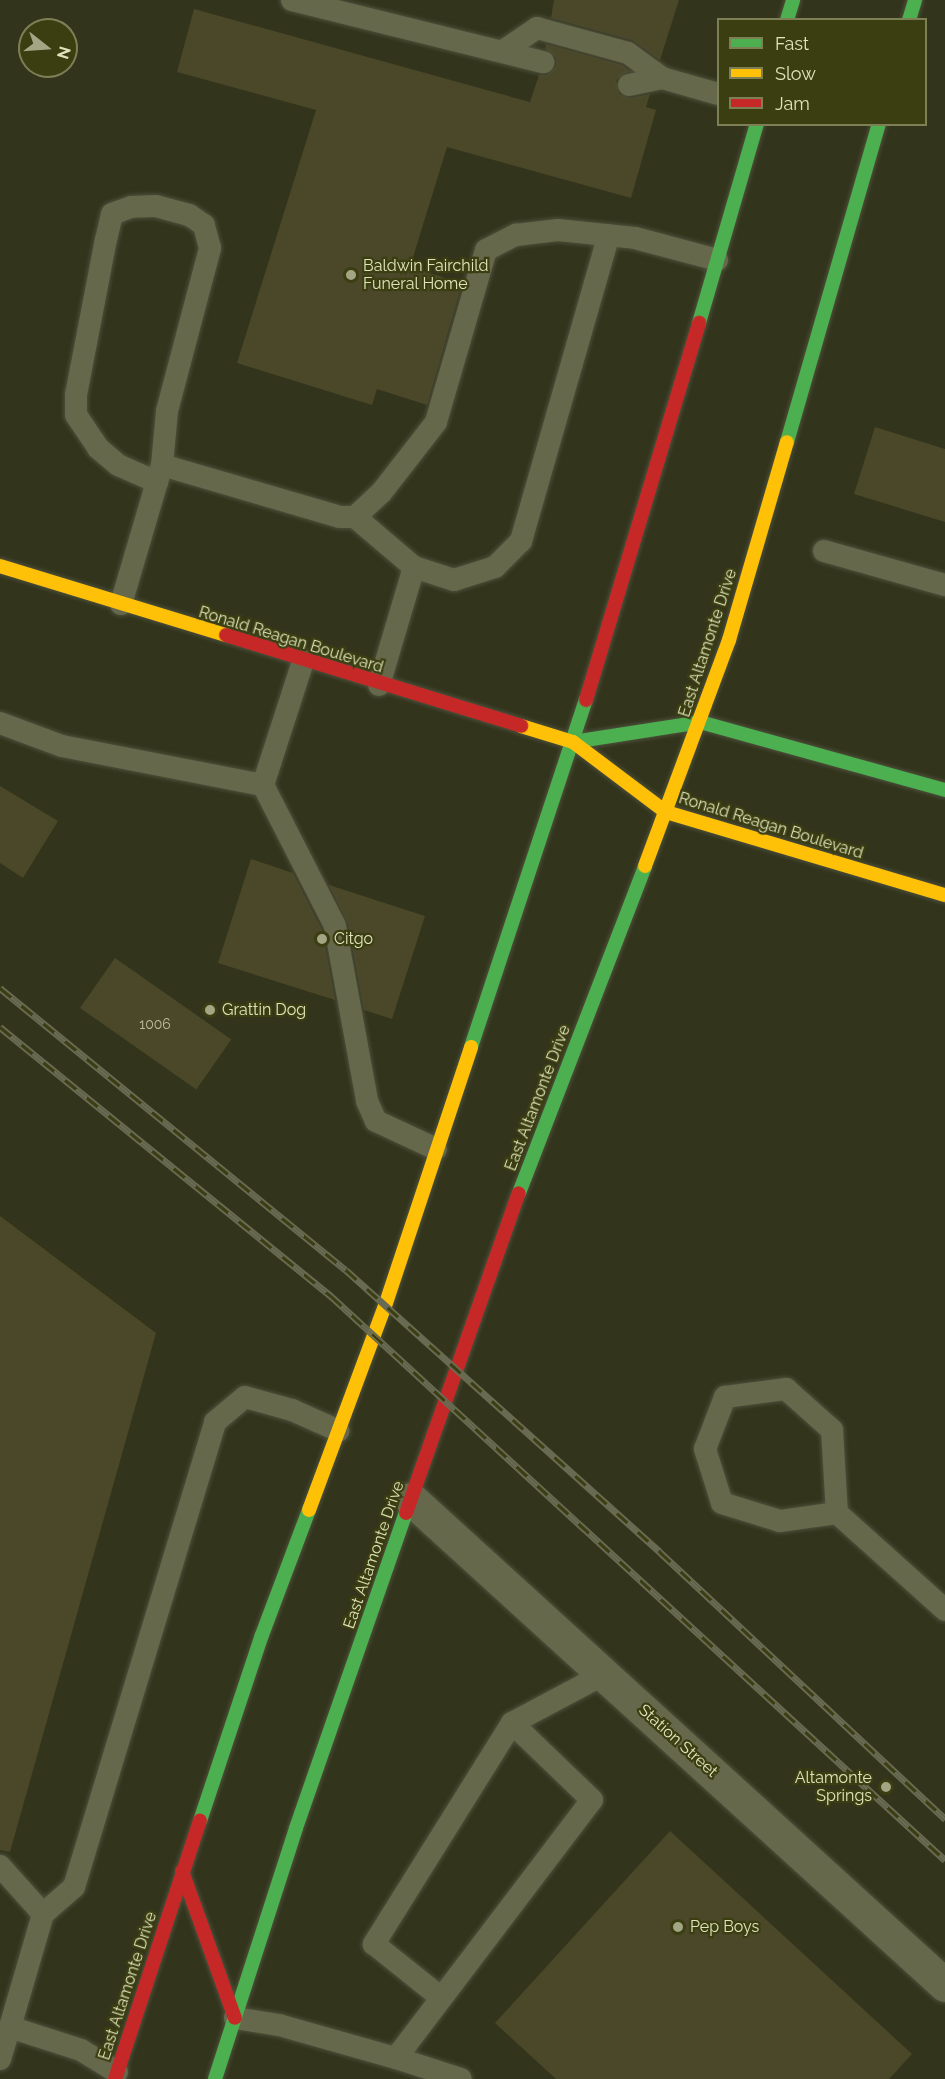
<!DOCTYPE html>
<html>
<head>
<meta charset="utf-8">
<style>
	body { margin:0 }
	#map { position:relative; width:945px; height:2079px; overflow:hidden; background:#32341c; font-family:Raleway,sans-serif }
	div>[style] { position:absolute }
	.building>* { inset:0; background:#4b482a; transform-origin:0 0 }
	.roads { filter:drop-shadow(0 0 2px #4e503b) drop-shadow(0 0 2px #4e503b) }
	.lane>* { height:22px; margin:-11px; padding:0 11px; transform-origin:11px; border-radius:11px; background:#65684b }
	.street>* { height:33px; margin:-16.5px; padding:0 16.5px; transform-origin:16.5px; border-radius:16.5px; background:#65684b }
	.fast>* { height:14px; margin:-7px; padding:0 7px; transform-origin:7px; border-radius:7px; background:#4caf50 }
	.slow>* { height:14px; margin:-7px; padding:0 7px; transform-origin:7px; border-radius:7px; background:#ffc107 }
	.jam>* { height:14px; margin:-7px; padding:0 7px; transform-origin:7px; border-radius:7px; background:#c62828 }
	.rail>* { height:7px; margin-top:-3.5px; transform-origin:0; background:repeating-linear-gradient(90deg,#3b3e11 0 14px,#686a52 0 28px); box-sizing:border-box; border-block:2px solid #686a52 }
	.dots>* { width:16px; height:16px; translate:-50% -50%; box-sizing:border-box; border:3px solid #3b3e11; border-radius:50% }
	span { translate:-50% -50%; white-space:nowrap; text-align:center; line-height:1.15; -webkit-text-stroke:4.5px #3b3e11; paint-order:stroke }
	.number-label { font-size:14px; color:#babd98 }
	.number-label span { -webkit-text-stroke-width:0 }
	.poi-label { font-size:16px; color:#dfe4bc }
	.left { translate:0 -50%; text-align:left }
	.right { translate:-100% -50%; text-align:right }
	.street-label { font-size:16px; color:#dfe4bc }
	.legend { position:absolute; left:717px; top:18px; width:210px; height:108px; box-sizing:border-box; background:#3b3e11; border:2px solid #7d8055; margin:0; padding:8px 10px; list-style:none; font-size:18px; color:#dfe4bc }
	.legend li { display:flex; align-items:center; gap:12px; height:30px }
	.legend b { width:30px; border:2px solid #7d8055 }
	.north { position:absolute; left:18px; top:18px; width:60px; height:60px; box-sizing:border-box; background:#3b3e11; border:2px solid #7d8055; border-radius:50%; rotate:107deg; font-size:16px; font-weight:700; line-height:24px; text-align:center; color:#dfe4bc }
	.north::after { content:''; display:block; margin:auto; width:21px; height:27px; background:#a2a684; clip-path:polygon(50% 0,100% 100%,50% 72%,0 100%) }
</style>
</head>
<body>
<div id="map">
	<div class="building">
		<div style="clip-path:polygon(554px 0,679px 0,660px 60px,632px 40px,551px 18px)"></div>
		<div style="clip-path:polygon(194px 9px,530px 102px,539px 75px,547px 75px,556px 66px,556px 58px,545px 49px,546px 44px,622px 65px,630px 71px,616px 80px,619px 94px,631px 98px,650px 94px,646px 107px,656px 110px,631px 198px,447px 147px,410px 267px,462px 283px,427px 405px,377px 389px,372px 405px,237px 363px,316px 110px,177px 72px)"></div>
		<div style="clip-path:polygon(875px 427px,945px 449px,945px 522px,854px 494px)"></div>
		<div style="clip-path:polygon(0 786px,58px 821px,23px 878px,0 863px)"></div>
		<div style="clip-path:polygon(251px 859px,293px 873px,322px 930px,335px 1000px,218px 963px)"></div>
		<div style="clip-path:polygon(329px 885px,425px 916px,392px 1019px,364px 1010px,348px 924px)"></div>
		<div style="left:115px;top:958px;width:142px;height:61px;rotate:35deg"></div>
		<div style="clip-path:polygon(0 1216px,156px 1333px,10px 1852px,0 1850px)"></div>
		<div style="clip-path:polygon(670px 1831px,912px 2054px,889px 2079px,556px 2079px,495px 2023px)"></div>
	</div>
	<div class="roads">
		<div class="lane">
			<div style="left:292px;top:0;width:259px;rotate:13.9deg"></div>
			<div style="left:503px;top:51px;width:41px;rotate:-34.1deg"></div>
			<div style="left:537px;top:28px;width:94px;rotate:15.4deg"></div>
			<div style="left:628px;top:53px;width:42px;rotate:36.3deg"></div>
			<div style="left:662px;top:78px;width:58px;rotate:15.9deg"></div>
			<div style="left:629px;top:85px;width:34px;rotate:-12deg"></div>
			<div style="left:162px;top:465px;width:185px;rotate:16.3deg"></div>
			<div style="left:340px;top:517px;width:15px"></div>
			<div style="left:355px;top:517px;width:35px;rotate:-43deg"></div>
			<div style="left:381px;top:493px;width:90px;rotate:-52.2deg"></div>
			<div style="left:436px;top:422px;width:179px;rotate:-73.8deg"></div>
			<div style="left:486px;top:250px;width:34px;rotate:-27deg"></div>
			<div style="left:516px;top:235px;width:42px;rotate:-6.8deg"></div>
			<div style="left:558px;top:230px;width:77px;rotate:5.9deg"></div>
			<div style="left:635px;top:238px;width:85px;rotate:15deg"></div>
			<div style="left:355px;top:517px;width:77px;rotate:40.3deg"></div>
			<div style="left:414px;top:567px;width:123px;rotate:106.5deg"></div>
			<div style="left:824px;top:551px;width:126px;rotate:15.7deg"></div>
			<div style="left:414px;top:567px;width:42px;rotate:18deg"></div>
			<div style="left:454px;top:580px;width:43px;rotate:-17.6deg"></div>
			<div style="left:495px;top:567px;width:37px;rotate:-45deg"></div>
			<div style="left:521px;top:541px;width:318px;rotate:-74deg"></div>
			<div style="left:121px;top:604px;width:145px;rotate:-73.6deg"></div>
			<div style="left:162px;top:465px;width:54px;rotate:-84.7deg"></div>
			<div style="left:167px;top:411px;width:169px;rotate:-75.2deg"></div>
			<div style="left:210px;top:248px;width:24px;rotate:-105deg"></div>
			<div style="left:204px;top:225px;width:18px;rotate:-146deg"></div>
			<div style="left:189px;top:215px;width:34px;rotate:-165deg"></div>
			<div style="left:156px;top:206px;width:25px;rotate:178deg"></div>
			<div style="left:131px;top:207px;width:20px;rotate:160deg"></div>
			<div style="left:112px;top:214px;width:26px;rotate:103deg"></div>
			<div style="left:106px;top:239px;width:159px;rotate:100.9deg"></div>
			<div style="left:76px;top:395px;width:20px;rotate:90deg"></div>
			<div style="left:76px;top:415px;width:40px;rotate:56deg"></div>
			<div style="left:98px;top:448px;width:26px;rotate:40deg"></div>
			<div style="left:118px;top:465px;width:43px;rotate:23.6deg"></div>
			<div style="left:0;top:723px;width:66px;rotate:20.4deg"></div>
			<div style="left:62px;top:746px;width:205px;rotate:11deg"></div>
			<div style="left:263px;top:785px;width:130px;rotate:-72.1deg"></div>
			<div style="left:263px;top:785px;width:158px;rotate:62.9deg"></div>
			<div style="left:335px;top:926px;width:178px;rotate:79.6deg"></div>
			<div style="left:367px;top:1101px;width:22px;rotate:66deg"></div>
			<div style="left:376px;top:1121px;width:66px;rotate:25deg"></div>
			<div style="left:837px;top:1513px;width:58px;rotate:172deg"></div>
			<div style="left:780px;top:1521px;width:61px;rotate:-162.8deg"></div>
			<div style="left:722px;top:1503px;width:57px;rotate:-107.5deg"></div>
			<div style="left:705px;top:1449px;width:56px;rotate:-69deg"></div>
			<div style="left:725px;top:1397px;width:62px;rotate:-7.5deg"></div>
			<div style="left:786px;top:1389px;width:62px;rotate:41.7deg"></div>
			<div style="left:832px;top:1430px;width:83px;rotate:86.6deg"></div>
			<div style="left:837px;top:1513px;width:145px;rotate:41.9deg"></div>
			<div style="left:512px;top:1723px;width:104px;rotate:-28deg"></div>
			<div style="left:0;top:1866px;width:64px;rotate:48.1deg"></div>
			<div style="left:235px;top:2018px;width:45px;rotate:9deg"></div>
			<div style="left:279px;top:2025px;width:122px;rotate:15.8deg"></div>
			<div style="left:396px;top:2058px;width:324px;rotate:-52.8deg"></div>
			<div style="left:592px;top:1800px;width:111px;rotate:-136.1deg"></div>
			<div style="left:512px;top:1723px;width:261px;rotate:122deg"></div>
			<div style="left:374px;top:1944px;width:83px;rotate:38.7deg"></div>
			<div style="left:396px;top:2058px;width:68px;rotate:17.9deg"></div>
			<div style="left:0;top:2059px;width:34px;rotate:-73deg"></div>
			<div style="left:117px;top:2072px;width:42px;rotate:-148.6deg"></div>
			<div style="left:81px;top:2050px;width:75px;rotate:-162.1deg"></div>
			<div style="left:10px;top:2027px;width:118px;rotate:-73.7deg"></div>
			<div style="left:43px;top:1914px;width:41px;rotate:-41.1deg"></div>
			<div style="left:74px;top:1887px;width:486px;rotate:-73.1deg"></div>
			<div style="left:215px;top:1422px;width:39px;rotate:-40deg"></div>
			<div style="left:245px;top:1397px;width:49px;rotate:15.5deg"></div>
			<div style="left:292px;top:1410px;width:51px;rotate:24.1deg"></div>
		</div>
		<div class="street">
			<div style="left:411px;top:1499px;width:722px;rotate:42.31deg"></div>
		</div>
		<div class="fast">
			<div style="left:787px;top:20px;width:21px;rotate:-73deg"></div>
			<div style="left:909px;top:20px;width:21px;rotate:-73deg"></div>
			<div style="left:699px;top:323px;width:207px;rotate:-73.8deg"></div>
			<div style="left:787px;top:442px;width:331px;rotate:-73.9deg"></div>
			<div style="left:573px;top:742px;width:129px;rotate:-8.9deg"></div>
			<div style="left:700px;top:722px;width:254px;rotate:15.5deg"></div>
			<div style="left:471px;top:1047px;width:366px;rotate:-71.7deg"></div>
			<div style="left:519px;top:1193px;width:350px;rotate:-68.9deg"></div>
			<div style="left:200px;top:1821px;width:196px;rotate:-71.6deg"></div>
			<div style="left:262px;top:1635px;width:134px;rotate:-69.4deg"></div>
			<div style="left:215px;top:2079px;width:264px;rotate:-72.1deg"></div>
			<div style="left:296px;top:1828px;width:334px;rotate:-70.8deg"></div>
		</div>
		<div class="slow">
			<div style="left:0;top:566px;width:236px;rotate:17deg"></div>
			<div style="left:521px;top:726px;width:54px;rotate:17.1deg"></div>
			<div style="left:573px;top:742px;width:116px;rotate:37deg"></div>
			<div style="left:666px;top:812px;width:291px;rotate:16.6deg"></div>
			<div style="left:645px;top:866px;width:241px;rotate:-69.6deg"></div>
			<div style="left:729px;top:640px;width:206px;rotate:-73.7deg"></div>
			<div style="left:309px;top:1510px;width:218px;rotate:-69.6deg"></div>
			<div style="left:385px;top:1306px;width:273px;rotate:-71.6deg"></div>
		</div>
		<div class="jam">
			<div style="left:226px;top:635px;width:309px;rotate:17.1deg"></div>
			<div style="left:586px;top:700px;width:394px;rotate:-73.3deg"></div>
			<div style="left:406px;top:1513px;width:339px;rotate:-70.6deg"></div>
			<div style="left:182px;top:1871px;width:156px;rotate:70.2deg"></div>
			<div style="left:115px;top:2079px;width:272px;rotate:-71.8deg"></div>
		</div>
	</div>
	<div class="rail">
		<div style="left:0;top:988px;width:446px;rotate:39.2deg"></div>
		<div style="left:346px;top:1270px;width:422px;rotate:41.9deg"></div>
		<div style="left:660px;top:1552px;width:391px;rotate:43.1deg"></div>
		<div style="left:0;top:1027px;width:427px;rotate:39.1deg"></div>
		<div style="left:331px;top:1296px;width:834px;rotate:42.57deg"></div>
	</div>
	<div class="dots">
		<div style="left:351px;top:275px;background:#a2a684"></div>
		<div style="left:322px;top:939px;background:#a2a684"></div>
		<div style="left:210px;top:1010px;background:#a2a684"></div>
		<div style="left:886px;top:1787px;background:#a2a684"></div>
		<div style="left:678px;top:1927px;background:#a2a684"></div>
	</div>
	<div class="number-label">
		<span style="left:155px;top:1024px">1006</span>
	</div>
	<div class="poi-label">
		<span class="left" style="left:363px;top:275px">Baldwin Fairchild<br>Funeral Home</span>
		<span class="left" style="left:334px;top:939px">Citgo</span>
		<span class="left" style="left:222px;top:1010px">Grattin Dog</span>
		<span class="right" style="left:872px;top:1787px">Altamonte<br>Springs</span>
		<span class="left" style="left:690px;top:1927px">Pep Boys</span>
	</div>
	<div class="street-label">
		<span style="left:291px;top:640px;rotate:17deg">Ronald Reagan Boulevard</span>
		<span style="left:708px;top:643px;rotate:-72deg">East Altamonte Drive</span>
		<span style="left:771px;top:826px;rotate:17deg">Ronald Reagan Boulevard</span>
		<span style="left:538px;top:1098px;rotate:-69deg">East Altamonte Drive</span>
		<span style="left:374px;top:1555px;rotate:-71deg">East Altamonte Drive</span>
		<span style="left:678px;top:1741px;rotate:42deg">Station Street</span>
		<span style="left:128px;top:1986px;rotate:-72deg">East Altamonte Drive</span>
	</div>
	<ul class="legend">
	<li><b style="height:8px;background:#4caf50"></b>Fast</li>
	<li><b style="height:8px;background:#ffc107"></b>Slow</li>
	<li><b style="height:8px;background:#c62828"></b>Jam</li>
	</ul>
	<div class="north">N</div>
</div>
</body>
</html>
